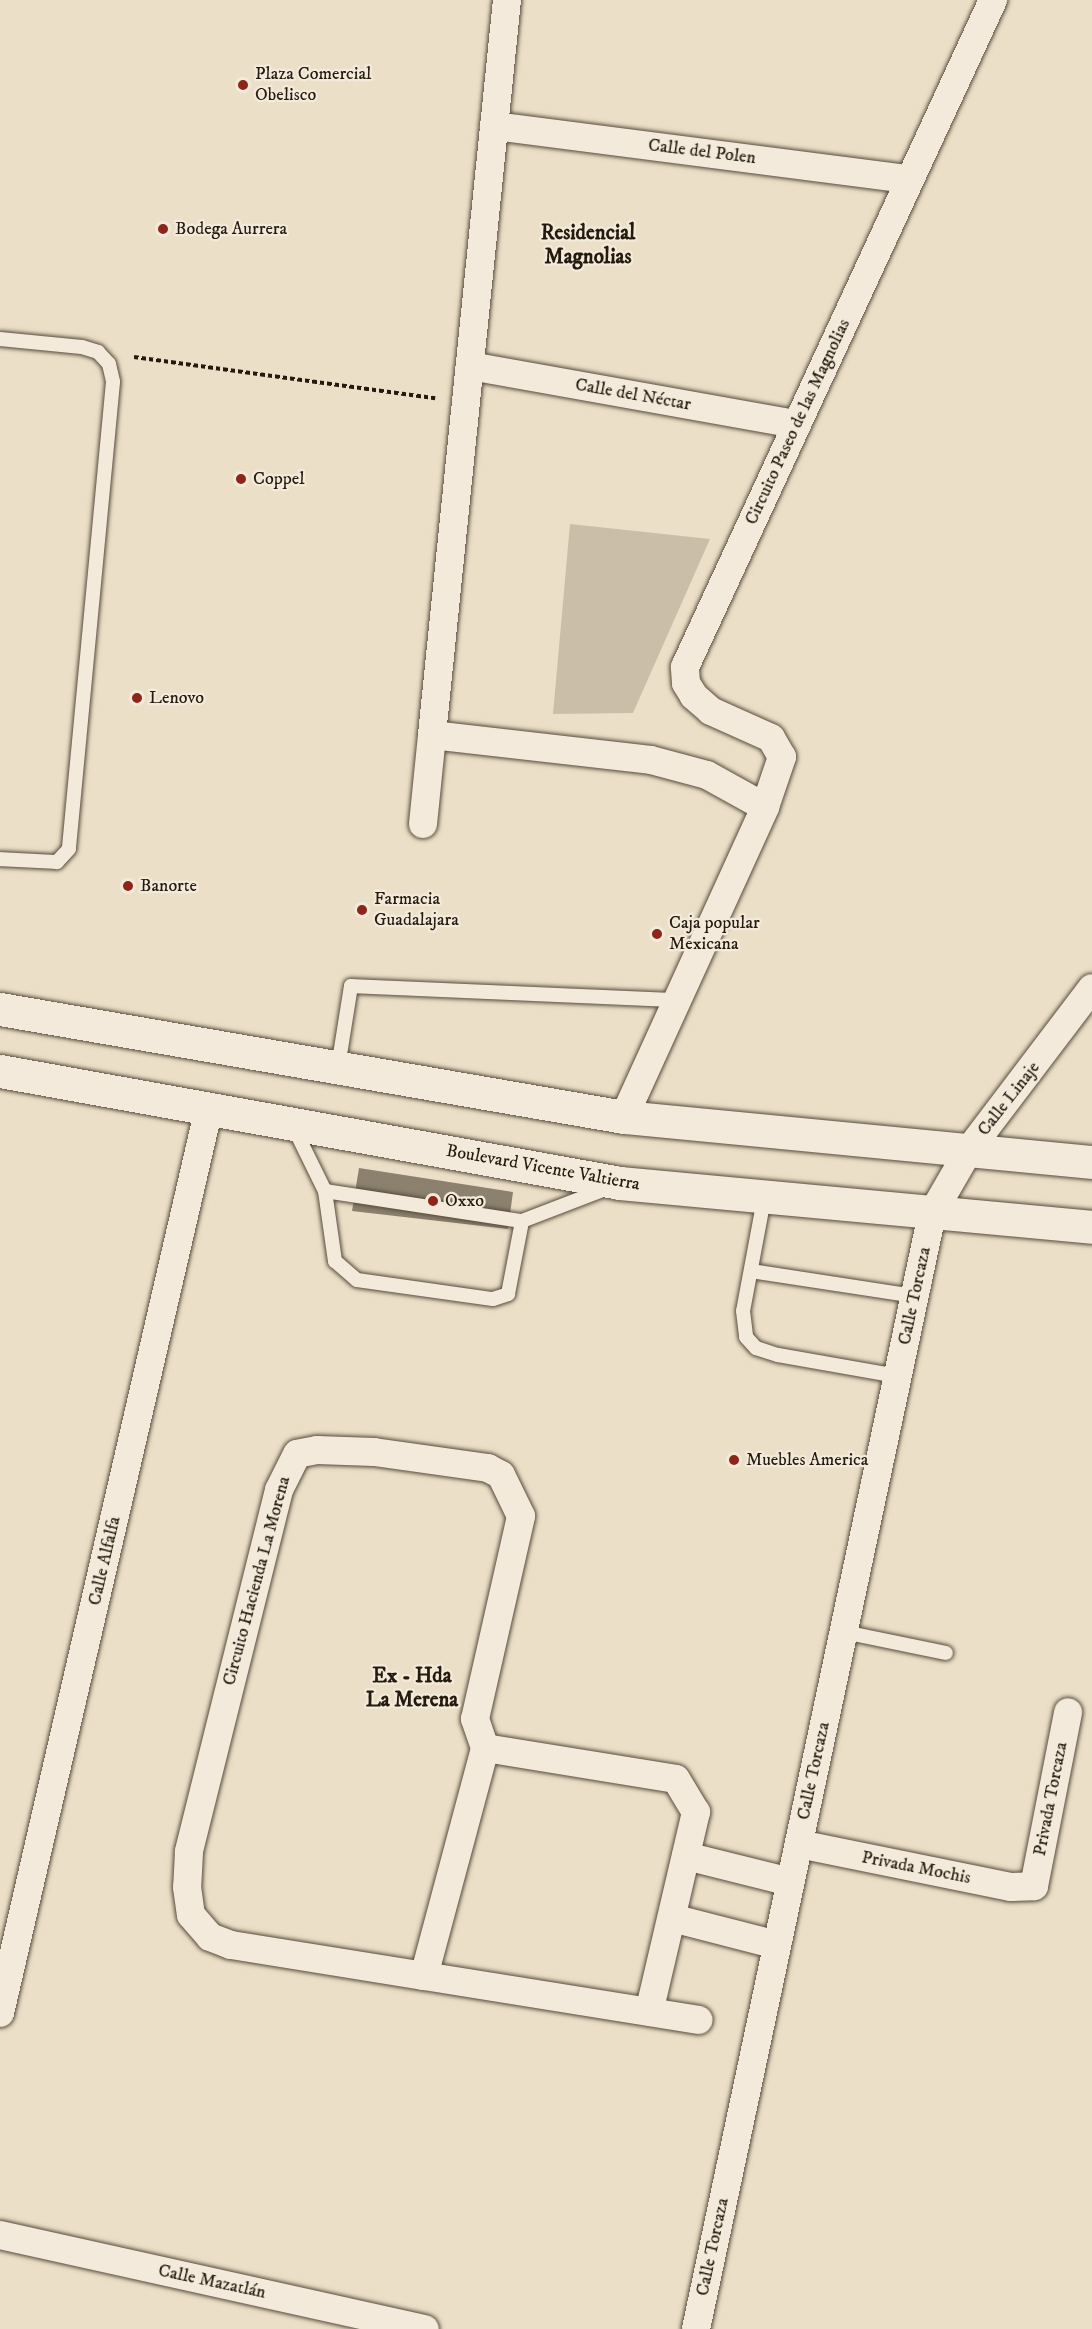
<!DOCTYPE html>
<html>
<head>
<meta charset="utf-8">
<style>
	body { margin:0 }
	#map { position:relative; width:1092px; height:2329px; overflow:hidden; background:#ecdfc7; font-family:"IM FELL DW Pica",serif }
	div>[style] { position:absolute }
	.green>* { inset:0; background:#cabea8 }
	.building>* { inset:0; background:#8c806e }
	.path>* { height:4px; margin-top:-2px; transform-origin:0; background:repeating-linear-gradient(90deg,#241a0e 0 4.5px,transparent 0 7.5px) }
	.roads { filter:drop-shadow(0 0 2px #564b3c) drop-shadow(0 0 2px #564b3c) }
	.service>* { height:14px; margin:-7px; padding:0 7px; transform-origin:7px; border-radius:7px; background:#f3eadb }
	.minor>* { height:28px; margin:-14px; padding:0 14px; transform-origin:14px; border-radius:14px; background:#f3eadb }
	.secondary>* { height:33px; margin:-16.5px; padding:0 16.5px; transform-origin:16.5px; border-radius:16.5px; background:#f3eadb }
	.dots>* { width:16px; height:16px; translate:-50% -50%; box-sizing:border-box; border:3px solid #f3eadb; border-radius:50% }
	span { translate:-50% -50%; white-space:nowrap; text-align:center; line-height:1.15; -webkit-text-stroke:4.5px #f3eadb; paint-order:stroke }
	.poi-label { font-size:18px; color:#241a0e }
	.left { translate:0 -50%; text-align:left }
	.street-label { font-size:18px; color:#241a0e }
	.quarter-label { font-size:21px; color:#241a0e; font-weight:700 }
</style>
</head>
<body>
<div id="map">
	<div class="green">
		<div style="clip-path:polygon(570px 524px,710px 539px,633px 713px,553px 714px)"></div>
	</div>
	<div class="building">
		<div style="clip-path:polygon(359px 1168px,513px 1192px,508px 1229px,352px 1211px)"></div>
	</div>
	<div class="path">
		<div style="left:134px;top:357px;width:304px;rotate:7.8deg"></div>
	</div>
	<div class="roads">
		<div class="service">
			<div style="left:0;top:339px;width:82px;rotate:5.6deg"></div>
			<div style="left:82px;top:347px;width:17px;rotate:17deg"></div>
			<div style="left:98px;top:352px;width:16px;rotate:47deg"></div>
			<div style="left:109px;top:364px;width:18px;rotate:77deg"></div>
			<div style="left:113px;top:382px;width:469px;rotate:95.4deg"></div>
			<div style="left:69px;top:849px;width:18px;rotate:133deg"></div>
			<div style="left:57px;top:862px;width:57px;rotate:-177deg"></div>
			<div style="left:338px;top:1067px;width:82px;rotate:-80.9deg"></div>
			<div style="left:351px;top:986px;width:326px;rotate:2.5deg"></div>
			<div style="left:294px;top:1128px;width:70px;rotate:63.8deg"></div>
			<div style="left:325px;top:1191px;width:199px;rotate:8.7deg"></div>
			<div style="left:522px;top:1221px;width:92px;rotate:-21deg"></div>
			<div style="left:325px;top:1191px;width:71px;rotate:81.9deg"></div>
			<div style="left:335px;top:1261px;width:29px;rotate:41deg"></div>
			<div style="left:357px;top:1280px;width:137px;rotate:8deg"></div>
			<div style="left:493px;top:1299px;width:16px;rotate:-18deg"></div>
			<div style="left:508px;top:1294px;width:74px;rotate:-79.1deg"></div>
			<div style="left:764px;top:1199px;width:114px;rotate:100.6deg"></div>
			<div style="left:743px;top:1311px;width:26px;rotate:83deg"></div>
			<div style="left:746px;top:1337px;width:15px;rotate:48deg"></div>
			<div style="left:756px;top:1348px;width:23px;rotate:18deg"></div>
			<div style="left:778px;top:1355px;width:121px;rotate:10deg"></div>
			<div style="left:751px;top:1271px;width:166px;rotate:8.7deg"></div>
			<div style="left:844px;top:1632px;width:104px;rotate:11.6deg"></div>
		</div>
		<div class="minor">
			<div style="left:507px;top:0;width:739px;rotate:95.83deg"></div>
			<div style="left:432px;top:735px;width:220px;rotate:6.5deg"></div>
			<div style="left:651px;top:760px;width:58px;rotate:15deg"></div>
			<div style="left:707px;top:775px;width:66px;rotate:28.9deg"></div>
			<div style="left:494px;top:126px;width:419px;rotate:7.3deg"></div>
			<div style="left:470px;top:366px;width:332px;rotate:10.1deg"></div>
			<div style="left:423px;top:824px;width:89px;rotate:-84.2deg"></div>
			<div style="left:624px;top:1117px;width:341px;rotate:-65.5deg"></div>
			<div style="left:765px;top:807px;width:53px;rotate:-71.2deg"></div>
			<div style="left:782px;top:757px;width:22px;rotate:-120deg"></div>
			<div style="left:771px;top:738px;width:66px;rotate:-155.8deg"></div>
			<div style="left:711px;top:711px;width:23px;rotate:-139deg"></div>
			<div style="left:694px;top:696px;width:15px;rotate:-122deg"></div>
			<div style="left:686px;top:683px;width:16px;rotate:-94deg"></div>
			<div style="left:685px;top:667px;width:735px;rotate:-65.21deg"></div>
			<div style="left:485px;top:1748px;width:193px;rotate:9.2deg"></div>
			<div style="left:676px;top:1779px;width:39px;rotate:59deg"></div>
			<div style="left:696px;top:1812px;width:205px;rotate:103.2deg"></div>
			<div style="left:799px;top:1844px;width:216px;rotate:11.5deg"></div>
			<div style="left:1011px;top:1887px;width:23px;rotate:-2deg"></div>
			<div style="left:1034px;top:1886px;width:177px;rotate:-78.9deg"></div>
			<div style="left:686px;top:1856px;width:107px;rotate:14deg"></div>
			<div style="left:672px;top:1918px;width:108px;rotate:14.4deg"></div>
			<div style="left:424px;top:1976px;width:236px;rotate:-75deg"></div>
			<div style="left:485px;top:1748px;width:31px;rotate:-109deg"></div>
			<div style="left:475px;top:1719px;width:208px;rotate:-77.2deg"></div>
			<div style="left:521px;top:1516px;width:46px;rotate:-116deg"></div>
			<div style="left:501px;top:1475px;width:15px;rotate:-152deg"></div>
			<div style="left:488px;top:1468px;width:115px;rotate:-172deg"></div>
			<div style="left:374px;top:1452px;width:57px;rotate:-178deg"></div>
			<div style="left:317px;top:1450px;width:20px;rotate:169deg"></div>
			<div style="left:297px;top:1454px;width:40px;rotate:116.6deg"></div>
			<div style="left:279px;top:1490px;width:373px;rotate:104deg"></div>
			<div style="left:189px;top:1852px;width:35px;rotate:93deg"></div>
			<div style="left:187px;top:1887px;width:28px;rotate:82deg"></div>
			<div style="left:191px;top:1915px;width:29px;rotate:49deg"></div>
			<div style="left:210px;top:1937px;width:22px;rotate:21deg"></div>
			<div style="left:231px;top:1945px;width:195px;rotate:9.1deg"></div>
			<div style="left:424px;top:1976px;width:278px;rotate:9.1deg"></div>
			<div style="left:0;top:2013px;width:929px;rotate:-77deg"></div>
			<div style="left:0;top:2235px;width:435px;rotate:12.5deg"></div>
			<div style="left:696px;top:2329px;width:1140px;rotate:-78.05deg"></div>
			<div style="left:932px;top:1214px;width:74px;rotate:-60deg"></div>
			<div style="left:969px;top:1150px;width:203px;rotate:-52.8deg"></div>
		</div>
		<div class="secondary">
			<div style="left:0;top:1009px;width:633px;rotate:9.82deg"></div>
			<div style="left:624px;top:1117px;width:470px;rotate:5.5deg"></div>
			<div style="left:0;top:1071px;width:630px;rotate:10.24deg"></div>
			<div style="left:620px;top:1183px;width:474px;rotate:5.3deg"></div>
		</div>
	</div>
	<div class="dots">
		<div style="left:243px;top:85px;background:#8f2418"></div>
		<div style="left:163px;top:229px;background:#8f2418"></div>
		<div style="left:241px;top:479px;background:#8f2418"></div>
		<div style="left:137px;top:698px;background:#8f2418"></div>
		<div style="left:128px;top:886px;background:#8f2418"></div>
		<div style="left:362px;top:910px;background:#8f2418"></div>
		<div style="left:657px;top:934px;background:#8f2418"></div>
		<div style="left:433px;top:1201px;background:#8f2418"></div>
		<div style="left:734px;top:1460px;background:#8f2418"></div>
	</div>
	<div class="poi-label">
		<span class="left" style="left:255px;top:85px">Plaza Comercial<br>Obelisco</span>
		<span class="left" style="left:175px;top:229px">Bodega Aurrera</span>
		<span class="left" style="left:253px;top:479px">Coppel</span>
		<span class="left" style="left:149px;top:698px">Lenovo</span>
		<span class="left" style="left:140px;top:886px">Banorte</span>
		<span class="left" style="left:374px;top:910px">Farmacia<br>Guadalajara</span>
		<span class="left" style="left:669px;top:934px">Caja popular<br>Mexicana</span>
		<span class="left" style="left:445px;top:1201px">Oxxo</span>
		<span class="left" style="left:746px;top:1460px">Muebles America</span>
	</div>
	<div class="street-label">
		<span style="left:702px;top:152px;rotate:7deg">Calle del Polen</span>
		<span style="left:633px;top:395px;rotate:10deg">Calle del Néctar</span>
		<span style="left:798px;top:422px;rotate:-65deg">Circuito Paseo de las Magnolias</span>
		<span style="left:1009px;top:1099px;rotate:-52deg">Calle Linaje</span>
		<span style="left:543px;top:1168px;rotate:10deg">Boulevard Vicente Valtierra</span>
		<span style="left:915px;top:1296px;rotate:-78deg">Calle Torcaza</span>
		<span style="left:105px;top:1561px;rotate:-77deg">Calle Alfalfa</span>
		<span style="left:257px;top:1581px;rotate:-75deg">Circuito Hacienda La Morena</span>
		<span style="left:814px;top:1771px;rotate:-78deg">Calle Torcaza</span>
		<span style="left:1051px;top:1799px;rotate:-79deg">Privada Torcaza</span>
		<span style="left:916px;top:1868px;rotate:11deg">Privada Mochis</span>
		<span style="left:713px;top:2247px;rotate:-78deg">Calle Torcaza</span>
		<span style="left:212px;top:2282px;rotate:12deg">Calle Mazatlán</span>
	</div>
	<div class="quarter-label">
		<span style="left:588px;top:245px">Residencial<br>Magnolias</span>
		<span style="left:412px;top:1688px">Ex - Hda<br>La Merena</span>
	</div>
</div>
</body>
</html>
